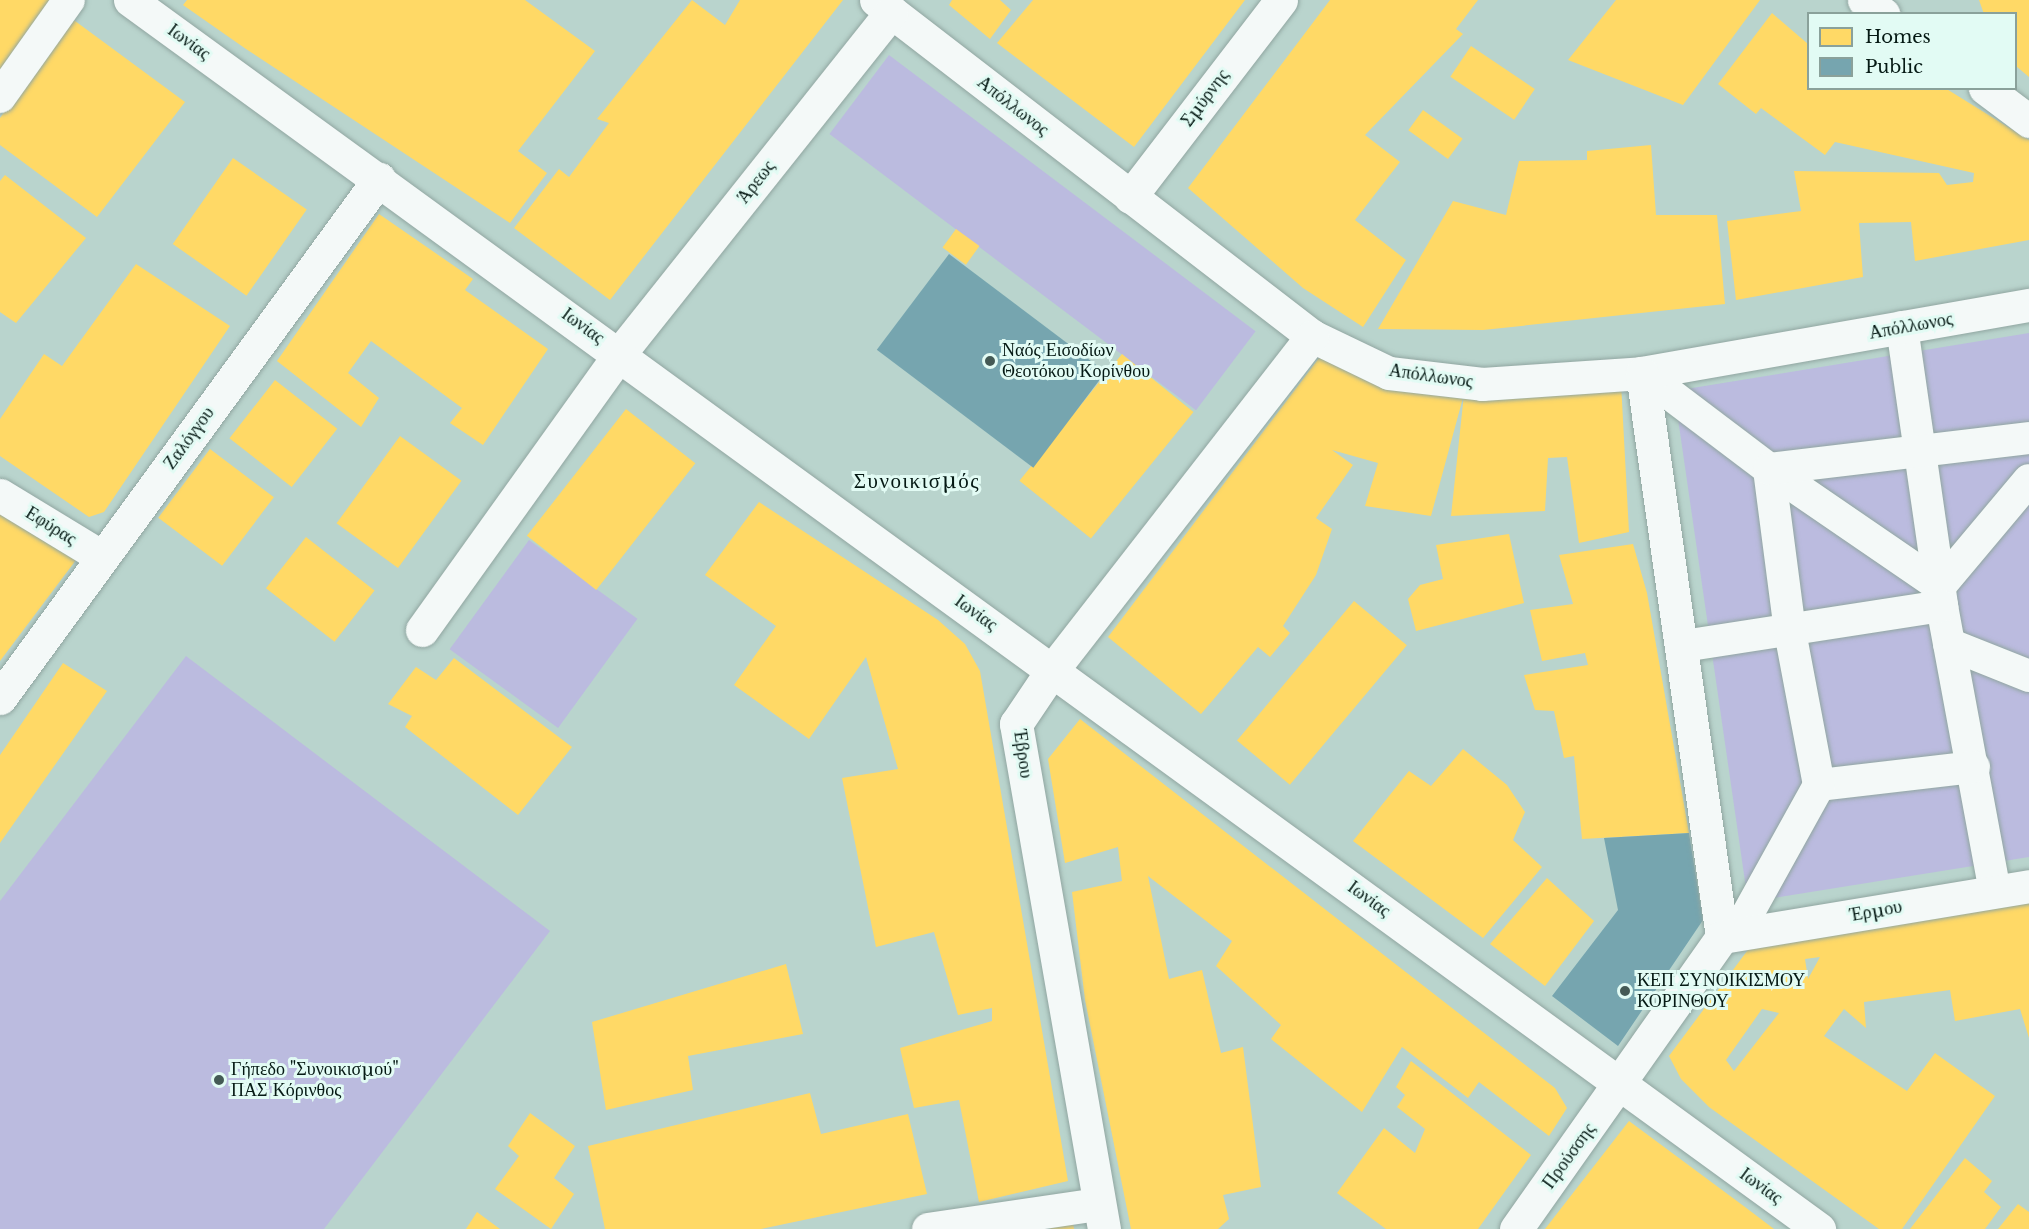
<!DOCTYPE html>
<html>
<head>
<meta charset="utf-8">
<style>
	body { margin:0 }
	#map { position:relative; width:2029px; height:1229px; overflow:hidden; background:#b9d4cd; font-family:"Libre Baskerville",serif }
	div>[style] { position:absolute }
	.green>* { inset:0; background:#bbbbdf; transform-origin:0 0 }
	.homes>* { inset:0; background:#ffd966; transform-origin:0 0 }
	.public>* { inset:0; background:#76a5af; transform-origin:0 0 }
	.roads { filter:drop-shadow(0 0 2px #91a6a1) drop-shadow(0 0 2px #91a6a1) }
	.pedestrian>* { height:32px; margin:-16px; padding:0 16px; transform-origin:16px; border-radius:16px; background:#f4f9f8 }
	.minor>* { height:33px; margin:-16.5px; padding:0 16.5px; transform-origin:16.5px; border-radius:16.5px; background:#f4f9f8 }
	.tertiary>* { height:33px; margin:-16.5px; padding:0 16.5px; transform-origin:16.5px; border-radius:16.5px; background:#f4f9f8 }
	.dots>* { width:16px; height:16px; translate:-50% -50%; box-sizing:border-box; border:3px solid #e2fbf4; border-radius:50% }
	span { translate:-50% -50%; white-space:nowrap; text-align:center; line-height:1.15; -webkit-text-stroke:6px #e2fbf4; paint-order:stroke }
	.street-label { font-size:18px; color:#051914 }
	.poi-label { font-size:18px; color:#051914 }
	.left { translate:0 -50%; text-align:left }
	.quarter-label { font-size:21px; color:#051914; letter-spacing:1.5px }
	.legend { position:absolute; left:1807px; top:12px; width:210px; height:78px; box-sizing:border-box; background:#e2fbf4; border:2px solid #8aa19a; margin:0; padding:8px 10px; list-style:none; font-size:18px; color:#051914 }
	.legend li { display:flex; align-items:center; gap:12px; height:30px }
	.legend b { width:30px; border:2px solid #8aa19a }
</style>
</head>
<body>
<div id="map">
	<div class="green">
		<div style="left:889px;top:55px;width:459px;height:99px;rotate:37deg"></div>
		<div style="clip-path:polygon(2029px 333px,2029px 857px,1748px 902px,1674px 391px)"></div>
		<div style="left:529px;top:540px;width:134px;height:135px;rotate:36deg"></div>
		<div style="clip-path:polygon(186px 656px,550px 931px,324px 1229px,0 1229px,0 901px)"></div>
	</div>
	<div class="homes">
		<div style="clip-path:polygon(0 0,54px 0,0 81px)"></div>
		<div style="clip-path:polygon(187px 0,525px 0,595px 51px,518px 151px,547px 173px,510px 223px,246px 49px,183px 5px)"></div>
		<div style="clip-path:polygon(692px 0,725px 25px,740px 0,843px 0,610px 300px,514px 228px,559px 169px,569px 177px,609px 123px,597px 119px)"></div>
		<div style="clip-path:polygon(952px 0,1000px 0,1011px 10px,990px 39px,949px 5px)"></div>
		<div style="clip-path:polygon(1033px 0,1245px 0,1134px 147px,997px 43px)"></div>
		<div style="clip-path:polygon(1330px 0,1478px 0,1456px 29px,1463px 34px,1365px 135px,1400px 162px,1355px 220px,1406px 260px,1363px 327px,1303px 288px,1188px 188px)"></div>
		<div style="clip-path:polygon(1616px 0,1760px 0,1683px 105px,1568px 60px)"></div>
		<div style="clip-path:polygon(1979px 0,2029px 0,2029px 77px,2016px 66px,2016px 14px,1984px 14px)"></div>
		<div style="clip-path:polygon(1772px 13px,1808px 44px,1808px 88px,1945px 88px,2029px 140px,2029px 240px,1915px 261px,1911px 222px,1859px 223px,1863px 277px,1736px 300px,1727px 221px,1801px 211px,1794px 171px,1939px 173px,1947px 185px,1973px 182px,1974px 173px,1835px 142px,1825px 155px,1761px 108px,1756px 114px,1718px 84px)"></div>
		<div style="clip-path:polygon(71px 18px,185px 102px,97px 217px,0 145px,0 118px)"></div>
		<div style="left:1471px;top:46px;width:77px;height:37px;rotate:34deg"></div>
		<div style="left:1423px;top:110px;width:49px;height:25px;rotate:36deg"></div>
		<div style="clip-path:polygon(1651px 145px,1656px 215px,1717px 215px,1725px 304px,1483px 330px,1378px 329px,1453px 201px,1506px 215px,1519px 161px,1587px 160px,1587px 151px)"></div>
		<div style="left:233px;top:158px;width:90px;height:105px;rotate:35deg"></div>
		<div style="clip-path:polygon(5px 175px,86px 238px,16px 323px,0 312px,0 181px)"></div>
		<div style="clip-path:polygon(379px 214px,473px 279px,465px 290px,548px 349px,483px 445px,450px 423px,462px 408px,371px 341px,348px 373px,379px 398px,361px 427px,277px 361px)"></div>
		<div style="left:956px;top:229px;width:29px;height:23px;rotate:36deg"></div>
		<div style="clip-path:polygon(136px 264px,230px 326px,104px 512px,89px 517px,0 456px,0 419px,44px 354px,62px 366px)"></div>
		<div style="clip-path:polygon(1325px 350px,1464px 394px,1431px 516px,1365px 506px,1378px 463px,1332px 450px,1353px 465px,1316px 518px,1332px 529px,1316px 575px,1283px 626px,1290px 633px,1270px 657px,1258px 647px,1201px 714px,1108px 637px)"></div>
		<div style="left:1122px;top:354px;width:92px;height:163px;rotate:39deg"></div>
		<div style="left:275px;top:380px;width:79px;height:74px;rotate:38deg"></div>
		<div style="clip-path:polygon(1621px 383px,1629px 532px,1579px 543px,1567px 457px,1548px 458px,1545px 511px,1451px 516px,1464px 394px)"></div>
		<div style="left:626px;top:409px;width:88px;height:161px;rotate:38deg"></div>
		<div style="left:400px;top:436px;width:76px;height:108px;rotate:36deg"></div>
		<div style="left:210px;top:449px;width:80px;height:86px;rotate:37deg"></div>
		<div style="clip-path:polygon(759px 502px,938px 620px,965px 644px,980px 671px,1068px 1181px,979px 1202px,959px 1100px,914px 1108px,900px 1048px,992px 1021px,992px 1008px,958px 1015px,934px 932px,876px 947px,842px 778px,898px 769px,866px 657px,809px 739px,734px 685px,776px 626px,705px 575px)"></div>
		<div style="clip-path:polygon(0 512px,76px 560px,0 661px)"></div>
		<div style="clip-path:polygon(1509px 534px,1524px 603px,1416px 631px,1408px 599px,1420px 585px,1443px 579px,1436px 545px)"></div>
		<div style="left:306px;top:537px;width:87px;height:65px;rotate:38deg"></div>
		<div style="clip-path:polygon(1633px 544px,1647px 593px,1689px 833px,1582px 839px,1574px 756px,1564px 758px,1554px 711px,1535px 710px,1524px 675px,1588px 665px,1585px 653px,1542px 661px,1530px 610px,1573px 604px,1559px 555px)"></div>
		<div style="left:1354px;top:601px;width:69px;height:182px;rotate:40deg"></div>
		<div style="clip-path:polygon(454px 658px,572px 747px,518px 815px,405px 727px,412px 716px,388px 704px,416px 667px,436px 680px)"></div>
		<div style="clip-path:polygon(63px 663px,107px 691px,0 843px,0 755px)"></div>
		<div style="clip-path:polygon(1080px 719px,1555px 1088px,1567px 1108px,1549px 1136px,1479px 1082px,1468px 1098px,1402px 1047px,1362px 1112px,1271px 1039px,1281px 1025px,1216px 966px,1232px 941px,1148px 876px,1169px 979px,1202px 970px,1221px 1053px,1243px 1047px,1261px 1187px,1223px 1195px,1229px 1219px,1218px 1229px,1131px 1229px,1085px 1000px,1072px 892px,1122px 881px,1118px 847px,1065px 863px,1048px 759px)"></div>
		<div style="clip-path:polygon(1463px 749px,1507px 785px,1525px 812px,1513px 840px,1542px 867px,1483px 938px,1353px 841px,1409px 771px,1431px 786px)"></div>
		<div style="clip-path:polygon(1547px 878px,1594px 921px,1545px 986px,1490px 944px)"></div>
		<div style="clip-path:polygon(evenodd,2029px 899px,2029px 1038px,2020px 1009px,1955px 1021px,1950px 990px,1864px 1002px,1866px 1028px,1844px 1009px,1824px 1036px,1907px 1091px,1935px 1053px,1995px 1096px,1902px 1229px,1879px 1229px,1709px 1107px,1681px 1079px,1669px 1056px,1756px 939px,2029px 899px,1820px 957px,1808px 979px,1805px 959px,1820px 957px,2029px 899px,1762px 1009px,1779px 1013px,1734px 1071px,1726px 1060px,1762px 1009px)"></div>
		<div style="clip-path:polygon(786px 964px,803px 1034px,688px 1056px,693px 1090px,606px 1110px,592px 1022px)"></div>
		<div style="clip-path:polygon(1411px 1061px,1531px 1155px,1478px 1229px,1386px 1229px,1337px 1193px,1384px 1128px,1415px 1153px,1425px 1129px,1397px 1107px,1405px 1095px,1396px 1087px)"></div>
		<div style="clip-path:polygon(810px 1093px,821px 1134px,908px 1114px,927px 1194px,761px 1229px,605px 1229px,588px 1146px)"></div>
		<div style="clip-path:polygon(530px 1113px,575px 1146px,554px 1178px,574px 1194px,551px 1229px,495px 1189px,519px 1156px,508px 1146px)"></div>
		<div style="clip-path:polygon(1629px 1121px,1745px 1207px,1774px 1229px,1545px 1229px)"></div>
		<div style="clip-path:polygon(1965px 1158px,1992px 1181px,1984px 1192px,2001px 1207px,1985px 1229px,1910px 1229px)"></div>
		<div style="clip-path:polygon(2018px 1204px,2029px 1212px,2029px 1229px,1998px 1229px)"></div>
		<div style="clip-path:polygon(477px 1212px,500px 1229px,466px 1229px)"></div>
		<div style="clip-path:polygon(1073px 1223px,1074px 1229px,1050px 1229px,1050px 1228px)"></div>
	</div>
	<div class="public">
		<div style="left:949px;top:254px;width:196px;height:120px;rotate:37deg"></div>
		<div style="clip-path:polygon(1689px 833px,1703px 920px,1618px 1046px,1552px 996px,1618px 910px,1604px 838px)"></div>
	</div>
	<div class="roads">
		<div class="pedestrian">
			<div style="left:0;top:97px;width:119px;rotate:-54.6deg"></div>
			<div style="left:1902px;top:327px;width:282px;rotate:81.8deg"></div>
			<div style="left:1942px;top:606px;width:290px;rotate:79.5deg"></div>
			<div style="left:1642px;top:373px;width:159px;rotate:37.1deg"></div>
			<div style="left:1769px;top:469px;width:207px;rotate:34.4deg"></div>
			<div style="left:1940px;top:586px;width:138px;rotate:-50deg"></div>
			<div style="left:1949px;top:644px;width:86px;rotate:21.8deg"></div>
			<div style="left:1683px;top:646px;width:262px;rotate:-8.8deg"></div>
			<div style="left:1974px;top:767px;width:156px;rotate:173.4deg"></div>
			<div style="left:1819px;top:785px;width:157px;rotate:-100.7deg"></div>
			<div style="left:1790px;top:631px;width:163px;rotate:-97.4deg"></div>
			<div style="left:1769px;top:469px;width:262px;rotate:-6.8deg"></div>
			<div style="left:1736px;top:935px;width:171px;rotate:-61deg"></div>
		</div>
		<div class="minor">
			<div style="left:876px;top:0;width:550px;rotate:37.62deg"></div>
			<div style="left:1312px;top:336px;width:85px;rotate:25.7deg"></div>
			<div style="left:1389px;top:373px;width:94px;rotate:6.7deg"></div>
			<div style="left:1482px;top:384px;width:160px;rotate:-3.9deg"></div>
			<div style="left:1642px;top:373px;width:393px;rotate:-10deg"></div>
			<div style="left:1864px;top:0;width:24px;rotate:36deg"></div>
			<div style="left:1985px;top:88px;width:55px;rotate:36.9deg"></div>
			<div style="left:1130px;top:197px;width:248px;rotate:-52.5deg"></div>
			<div style="left:1642px;top:373px;width:570px;rotate:81.93deg"></div>
			<div style="left:0;top:495px;width:119px;rotate:31.3deg"></div>
			<div style="left:422px;top:630px;width:340px;rotate:-54.4deg"></div>
			<div style="left:620px;top:353px;width:436px;rotate:-51.5deg"></div>
			<div style="left:0;top:698px;width:643px;rotate:-53.86deg"></div>
			<div style="left:1722px;top:937px;width:311px;rotate:-9.4deg"></div>
			<div style="left:928px;top:1229px;width:172px;rotate:-8.4deg"></div>
			<div style="left:1104px;top:1229px;width:513px;rotate:-99.88deg"></div>
			<div style="left:1016px;top:724px;width:66px;rotate:-56.1deg"></div>
			<div style="left:1053px;top:669px;width:422px;rotate:-52.1deg"></div>
			<div style="left:1516px;top:1229px;width:357px;rotate:-54.8deg"></div>
		</div>
		<div class="tertiary">
			<div style="left:130px;top:0;width:2089px;rotate:36.04deg"></div>
		</div>
	</div>
	<div class="dots">
		<div style="left:990px;top:361px;background:#445a55"></div>
		<div style="left:1625px;top:991px;background:#445a55"></div>
		<div style="left:219px;top:1080px;background:#445a55"></div>
	</div>
	<div class="street-label">
		<span style="left:189px;top:42px;rotate:36deg">Ιωνίας</span>
		<span style="left:1205px;top:98px;rotate:-53deg">Σμύρνης</span>
		<span style="left:1013px;top:106px;rotate:38deg">Απόλλωνος</span>
		<span style="left:756px;top:182px;rotate:-52deg">Άρεως</span>
		<span style="left:583px;top:326px;rotate:36deg">Ιωνίας</span>
		<span style="left:1911px;top:326px;rotate:-10deg">Απόλλωνος</span>
		<span style="left:1431px;top:376px;rotate:8deg">Απόλλωνος</span>
		<span style="left:189px;top:438px;rotate:-54deg">Ζαλόγγου</span>
		<span style="left:51px;top:526px;rotate:32deg">Εφύρας</span>
		<span style="left:976px;top:613px;rotate:36deg">Ιωνίας</span>
		<span style="left:1023px;top:754px;rotate:82deg">Έβρου</span>
		<span style="left:1369px;top:899px;rotate:36deg">Ιωνίας</span>
		<span style="left:1876px;top:911px;rotate:-10deg">Έρμου</span>
		<span style="left:1569px;top:1156px;rotate:-54deg">Προύσσης</span>
		<span style="left:1761px;top:1186px;rotate:36deg">Ιωνίας</span>
	</div>
	<div class="poi-label">
		<span class="left" style="left:1002px;top:361px">Ναός Εισοδίων<br>Θεοτόκου Κορίνθου</span>
		<span class="left" style="left:1637px;top:991px">ΚΕΠ ΣΥΝΟΙΚΙΣΜΟΥ<br>ΚΟΡΙΝΘΟΥ</span>
		<span class="left" style="left:231px;top:1080px">Γήπεδο "Συνοικισμού"<br>ΠΑΣ Κόρινθος</span>
	</div>
	<div class="quarter-label">
		<span style="left:917px;top:481px">Συνοικισμός</span>
	</div>
	<ul class="legend">
	<li><b style="height:16px;background:#ffd966"></b>Homes</li>
	<li><b style="height:16px;background:#76a5af"></b>Public</li>
	</ul>
</div>
</body>
</html>
